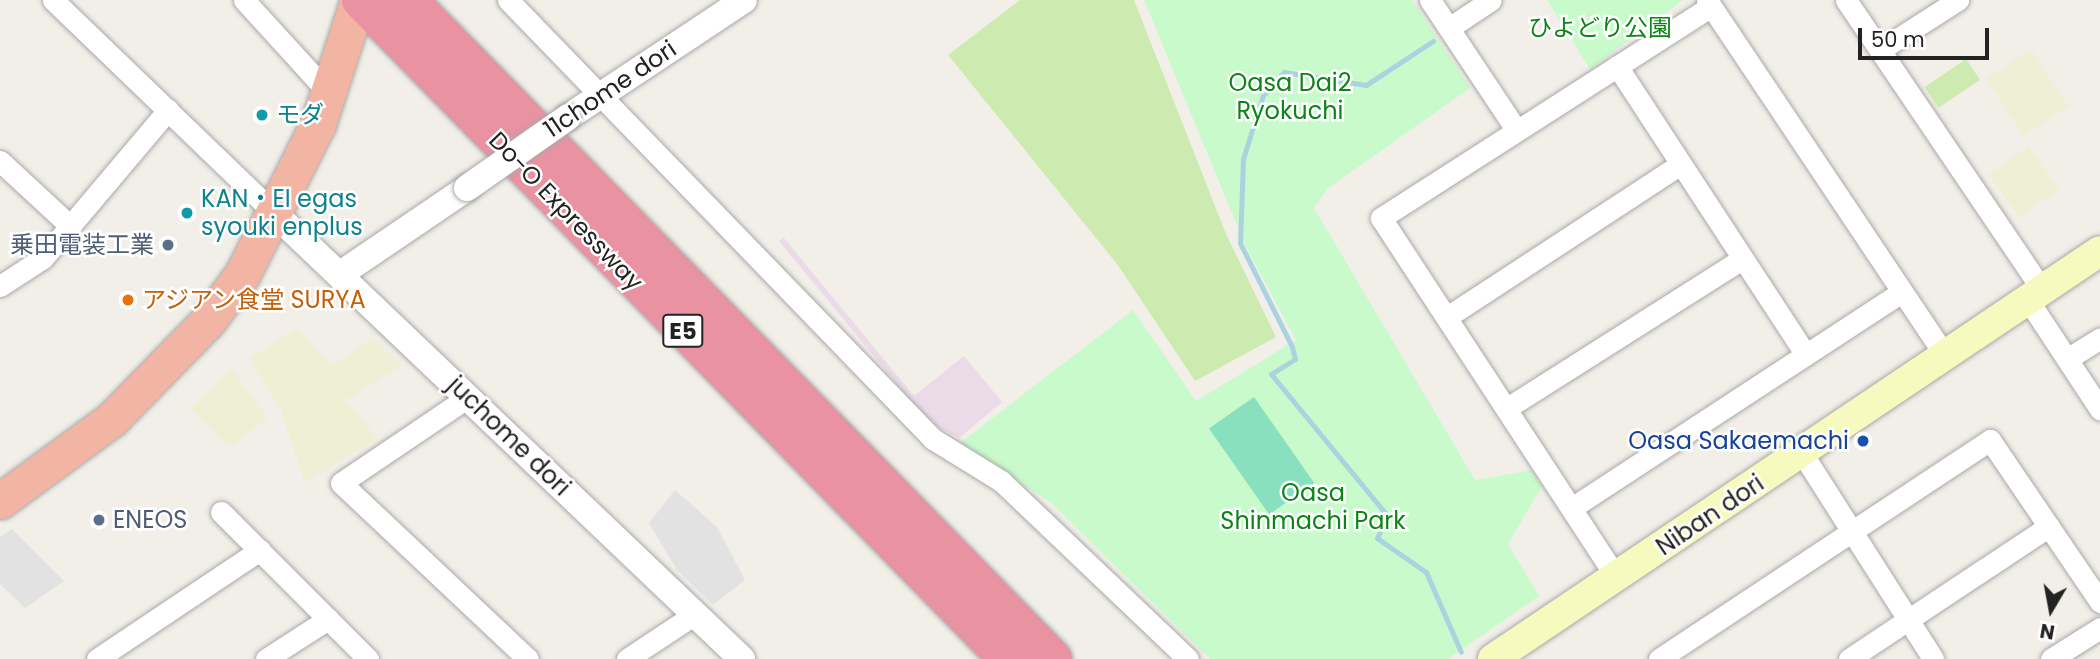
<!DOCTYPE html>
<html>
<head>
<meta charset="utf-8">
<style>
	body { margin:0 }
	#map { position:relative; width:2100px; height:659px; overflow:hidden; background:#f2efe9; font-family:Poppins,"Noto Sans JP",sans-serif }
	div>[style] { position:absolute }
	.industrial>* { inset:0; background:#ebdbe8 }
	.farmland>* { inset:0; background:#eef0d5; transform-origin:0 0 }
	.grass>* { inset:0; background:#cdebb0; transform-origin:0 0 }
	.park>* { inset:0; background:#c8facc }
	.pitch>* { inset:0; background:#88e0be; transform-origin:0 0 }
	.parking>* { inset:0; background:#e2e2e2 }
	.stream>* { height:5px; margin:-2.5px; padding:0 2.5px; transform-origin:2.5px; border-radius:2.5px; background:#aad3df }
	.roads { filter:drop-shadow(0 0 2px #a9a9a9) drop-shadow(0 0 2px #a9a9a9) }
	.minor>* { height:21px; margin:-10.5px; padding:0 10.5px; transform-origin:10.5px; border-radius:10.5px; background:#fff }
	.tertiary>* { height:26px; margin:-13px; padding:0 13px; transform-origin:13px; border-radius:13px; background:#fff }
	.secondary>* { height:30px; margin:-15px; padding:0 15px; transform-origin:15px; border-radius:15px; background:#f7fabf }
	.trunk>* { height:35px; margin:-17.5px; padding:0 17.5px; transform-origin:17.5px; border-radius:17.5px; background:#f2b4a3 }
	.motorway>* { height:38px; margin:-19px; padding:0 19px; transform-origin:19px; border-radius:19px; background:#e892a2 }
	.bridges { filter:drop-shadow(0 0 2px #a9a9a9) drop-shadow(0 0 2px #a9a9a9) }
	.tertiary-bridge>* { height:26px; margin:-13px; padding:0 13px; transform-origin:13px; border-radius:13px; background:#fff }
	.dots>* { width:19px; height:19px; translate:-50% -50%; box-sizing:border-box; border:4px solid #fff; border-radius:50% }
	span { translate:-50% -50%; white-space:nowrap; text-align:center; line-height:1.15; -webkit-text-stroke:5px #fff; paint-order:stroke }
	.shield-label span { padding:2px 5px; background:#fff; border:2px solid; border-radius:5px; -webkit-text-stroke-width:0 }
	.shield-label { font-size:23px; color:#222; font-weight:700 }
	.park-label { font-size:24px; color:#0c8416 }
	.street-label { font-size:24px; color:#222 }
	.culture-label { font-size:24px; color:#0d838f }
	.left { translate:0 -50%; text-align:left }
	.service-label { font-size:24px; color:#4e5e75 }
	.right { translate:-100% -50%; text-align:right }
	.food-label { font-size:24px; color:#c56008 }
	.transit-label { font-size:24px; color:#164399 }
	.north { position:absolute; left:2016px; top:575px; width:70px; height:70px; -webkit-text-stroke:5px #fff; paint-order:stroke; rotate:190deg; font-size:19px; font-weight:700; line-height:28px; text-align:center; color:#222 }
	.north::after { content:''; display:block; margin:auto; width:24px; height:32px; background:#222; clip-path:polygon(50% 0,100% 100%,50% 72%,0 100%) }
	.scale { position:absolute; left:1858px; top:28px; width:131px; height:32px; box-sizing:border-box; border:4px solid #222; border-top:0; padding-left:9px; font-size:21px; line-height:24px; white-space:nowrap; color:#222; -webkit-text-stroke:5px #fff; paint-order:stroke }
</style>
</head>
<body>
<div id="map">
	<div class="industrial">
		<div style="clip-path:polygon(784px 238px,914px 396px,964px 356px,1002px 402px,959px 438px,928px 422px,779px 241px)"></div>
	</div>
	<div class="farmland">
		<div style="left:2031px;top:49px;width:69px;height:54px;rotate:57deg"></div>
		<div style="left:2028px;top:146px;width:53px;height:49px;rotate:54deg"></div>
		<div style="clip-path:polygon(297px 328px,331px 366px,374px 338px,402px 366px,346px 400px,377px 438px,305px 483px,281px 411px,250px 359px)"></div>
		<div style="clip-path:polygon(231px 368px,268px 418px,229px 447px,190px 408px)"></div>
	</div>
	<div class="grass">
		<div style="clip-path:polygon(1020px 0,1134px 0,1226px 234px,1276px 337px,1195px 381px,1117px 264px,948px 55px)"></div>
		<div style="left:1966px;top:59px;width:25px;height:50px;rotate:56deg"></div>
	</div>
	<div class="park">
		<div style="clip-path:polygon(1144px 0,1412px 0,1470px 88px,1327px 189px,1314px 208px,1475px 480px,1531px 470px,1542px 486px,1508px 544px,1539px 596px,1448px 659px,1210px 659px,1050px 502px,960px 443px,1133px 310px,1196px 401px,1296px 340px,1246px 247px)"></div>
		<div style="clip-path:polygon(1547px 0,1683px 0,1590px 69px)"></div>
	</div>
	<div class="pitch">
		<div style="left:1254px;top:397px;width:105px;height:55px;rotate:55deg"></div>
	</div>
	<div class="parking">
		<div style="clip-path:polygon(675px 490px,717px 527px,745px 580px,713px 605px,677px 570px,649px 523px)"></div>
		<div style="clip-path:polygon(12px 529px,64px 581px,25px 608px,0 584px,0 537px)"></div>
	</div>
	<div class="stream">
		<div style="left:1433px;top:41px;width:80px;rotate:146.7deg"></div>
		<div style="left:1366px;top:85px;width:83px;rotate:-171deg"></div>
		<div style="left:1284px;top:72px;width:31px;rotate:132deg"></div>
		<div style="left:1263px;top:95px;width:67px;rotate:107.4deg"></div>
		<div style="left:1243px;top:159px;width:84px;rotate:92deg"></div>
		<div style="left:1240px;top:243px;width:116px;rotate:63.4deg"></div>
		<div style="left:1292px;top:347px;width:12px;rotate:76deg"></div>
		<div style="left:1295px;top:359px;width:28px;rotate:148deg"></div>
		<div style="left:1271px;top:374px;width:183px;rotate:50.6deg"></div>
		<div style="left:1387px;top:515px;width:25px;rotate:113deg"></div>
		<div style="left:1377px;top:538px;width:60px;rotate:34.8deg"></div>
		<div style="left:1426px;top:572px;width:87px;rotate:66.4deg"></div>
	</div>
	<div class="roads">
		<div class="minor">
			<div style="left:53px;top:0;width:308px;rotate:43.9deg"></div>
			<div style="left:244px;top:0;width:126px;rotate:47.6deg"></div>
			<div style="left:508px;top:0;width:611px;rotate:45.93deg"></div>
			<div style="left:933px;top:439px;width:80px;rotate:31.7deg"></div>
			<div style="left:1001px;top:481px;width:258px;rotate:43.6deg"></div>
			<div style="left:1430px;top:0;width:157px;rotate:56.4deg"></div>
			<div style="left:1707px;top:0;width:428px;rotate:56.2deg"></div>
			<div style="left:1846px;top:0;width:350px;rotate:55.9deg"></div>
			<div style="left:1449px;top:28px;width:50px;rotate:-33.7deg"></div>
			<div style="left:1880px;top:50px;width:93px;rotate:-32.7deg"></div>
			<div style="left:1617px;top:66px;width:345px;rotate:56.8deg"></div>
			<div style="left:0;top:161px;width:94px;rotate:42.8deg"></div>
			<div style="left:0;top:286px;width:51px;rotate:-33.1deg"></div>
			<div style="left:43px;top:258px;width:194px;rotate:-49.8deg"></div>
			<div style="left:2028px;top:300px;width:131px;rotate:56.6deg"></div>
			<div style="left:1447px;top:317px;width:277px;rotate:-33.2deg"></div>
			<div style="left:2067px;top:359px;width:39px;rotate:-32deg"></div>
			<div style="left:468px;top:397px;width:153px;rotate:145.9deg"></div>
			<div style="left:341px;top:483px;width:257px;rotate:43.3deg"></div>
			<div style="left:1507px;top:408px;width:278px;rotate:-32.4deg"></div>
			<div style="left:1802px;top:453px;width:244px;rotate:57.5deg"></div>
			<div style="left:1573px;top:507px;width:392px;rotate:-33.2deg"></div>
			<div style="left:221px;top:512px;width:208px;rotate:45deg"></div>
			<div style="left:1616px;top:577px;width:429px;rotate:-123.2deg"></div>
			<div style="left:1381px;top:218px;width:392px;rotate:-32.7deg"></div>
			<div style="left:97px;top:659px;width:196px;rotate:-33.8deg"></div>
			<div style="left:266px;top:659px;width:74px;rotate:-32.8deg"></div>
			<div style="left:627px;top:659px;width:82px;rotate:-33.5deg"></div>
			<div style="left:1659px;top:659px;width:397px;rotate:-33.5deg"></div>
			<div style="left:1990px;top:440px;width:196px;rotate:55.8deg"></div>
			<div style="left:1849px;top:659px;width:240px;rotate:-33.6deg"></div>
			<div style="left:2051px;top:659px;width:58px;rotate:-32.3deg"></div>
		</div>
		<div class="tertiary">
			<div style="left:568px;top:117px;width:211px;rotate:-33.6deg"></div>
			<div style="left:275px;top:214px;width:645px;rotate:43.62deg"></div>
			<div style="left:339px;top:275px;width:155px;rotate:-34.2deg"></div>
		</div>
		<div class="secondary">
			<div style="left:1493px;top:659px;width:731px;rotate:-33.91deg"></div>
		</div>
		<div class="trunk">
			<div style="left:0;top:501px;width:139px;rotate:-36.2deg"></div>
			<div style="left:112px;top:419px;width:137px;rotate:-45.6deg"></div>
			<div style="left:208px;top:321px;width:59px;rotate:-53.9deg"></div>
			<div style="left:243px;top:273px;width:167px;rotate:-63.3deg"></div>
			<div style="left:318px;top:124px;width:130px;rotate:-72.1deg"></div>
		</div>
		<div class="motorway">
			<div style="left:361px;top:0;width:924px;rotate:45.53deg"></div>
			<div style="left:408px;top:0;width:922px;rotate:45.62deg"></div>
		</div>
	</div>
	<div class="bridges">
		<div class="tertiary-bridge">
			<div style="left:467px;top:188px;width:123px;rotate:-35.1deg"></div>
		</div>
	</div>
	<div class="dots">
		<div style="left:262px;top:115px;background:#0f9aa8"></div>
		<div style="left:187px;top:213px;background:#0f9aa8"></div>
		<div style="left:168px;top:245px;background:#5c6f8a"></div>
		<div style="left:128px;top:300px;background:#e8710a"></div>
		<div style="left:1863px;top:441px;background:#1a4fb4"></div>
		<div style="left:99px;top:520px;background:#5c6f8a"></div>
	</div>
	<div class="shield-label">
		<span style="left:683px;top:331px">E5</span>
	</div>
	<div class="park-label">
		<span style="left:1600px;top:28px">ひよどり公園</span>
		<span style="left:1290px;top:97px">Oasa Dai2<br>Ryokuchi</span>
		<span style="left:1313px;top:507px">Oasa<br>Shinmachi Park</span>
	</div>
	<div class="street-label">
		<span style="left:610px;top:89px;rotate:-34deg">11chome dori</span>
		<span style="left:566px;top:211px;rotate:46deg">Do-O Expressway</span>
		<span style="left:509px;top:436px;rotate:44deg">juchome dori</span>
		<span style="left:1710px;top:515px;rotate:-34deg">Niban dori</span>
	</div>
	<div class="culture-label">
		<span class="left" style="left:276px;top:115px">モダ</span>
		<span class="left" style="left:201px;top:213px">KAN・EI egas<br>syouki enplus</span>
	</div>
	<div class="service-label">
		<span class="right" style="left:154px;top:245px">乗田電装工業</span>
		<span class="left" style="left:113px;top:520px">ENEOS</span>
	</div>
	<div class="food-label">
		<span class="left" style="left:142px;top:300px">アジアン食堂 SURYA</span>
	</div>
	<div class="transit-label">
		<span class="right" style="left:1849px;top:441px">Oasa Sakaemachi</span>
	</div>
	<div class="north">N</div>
	<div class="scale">50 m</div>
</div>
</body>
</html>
